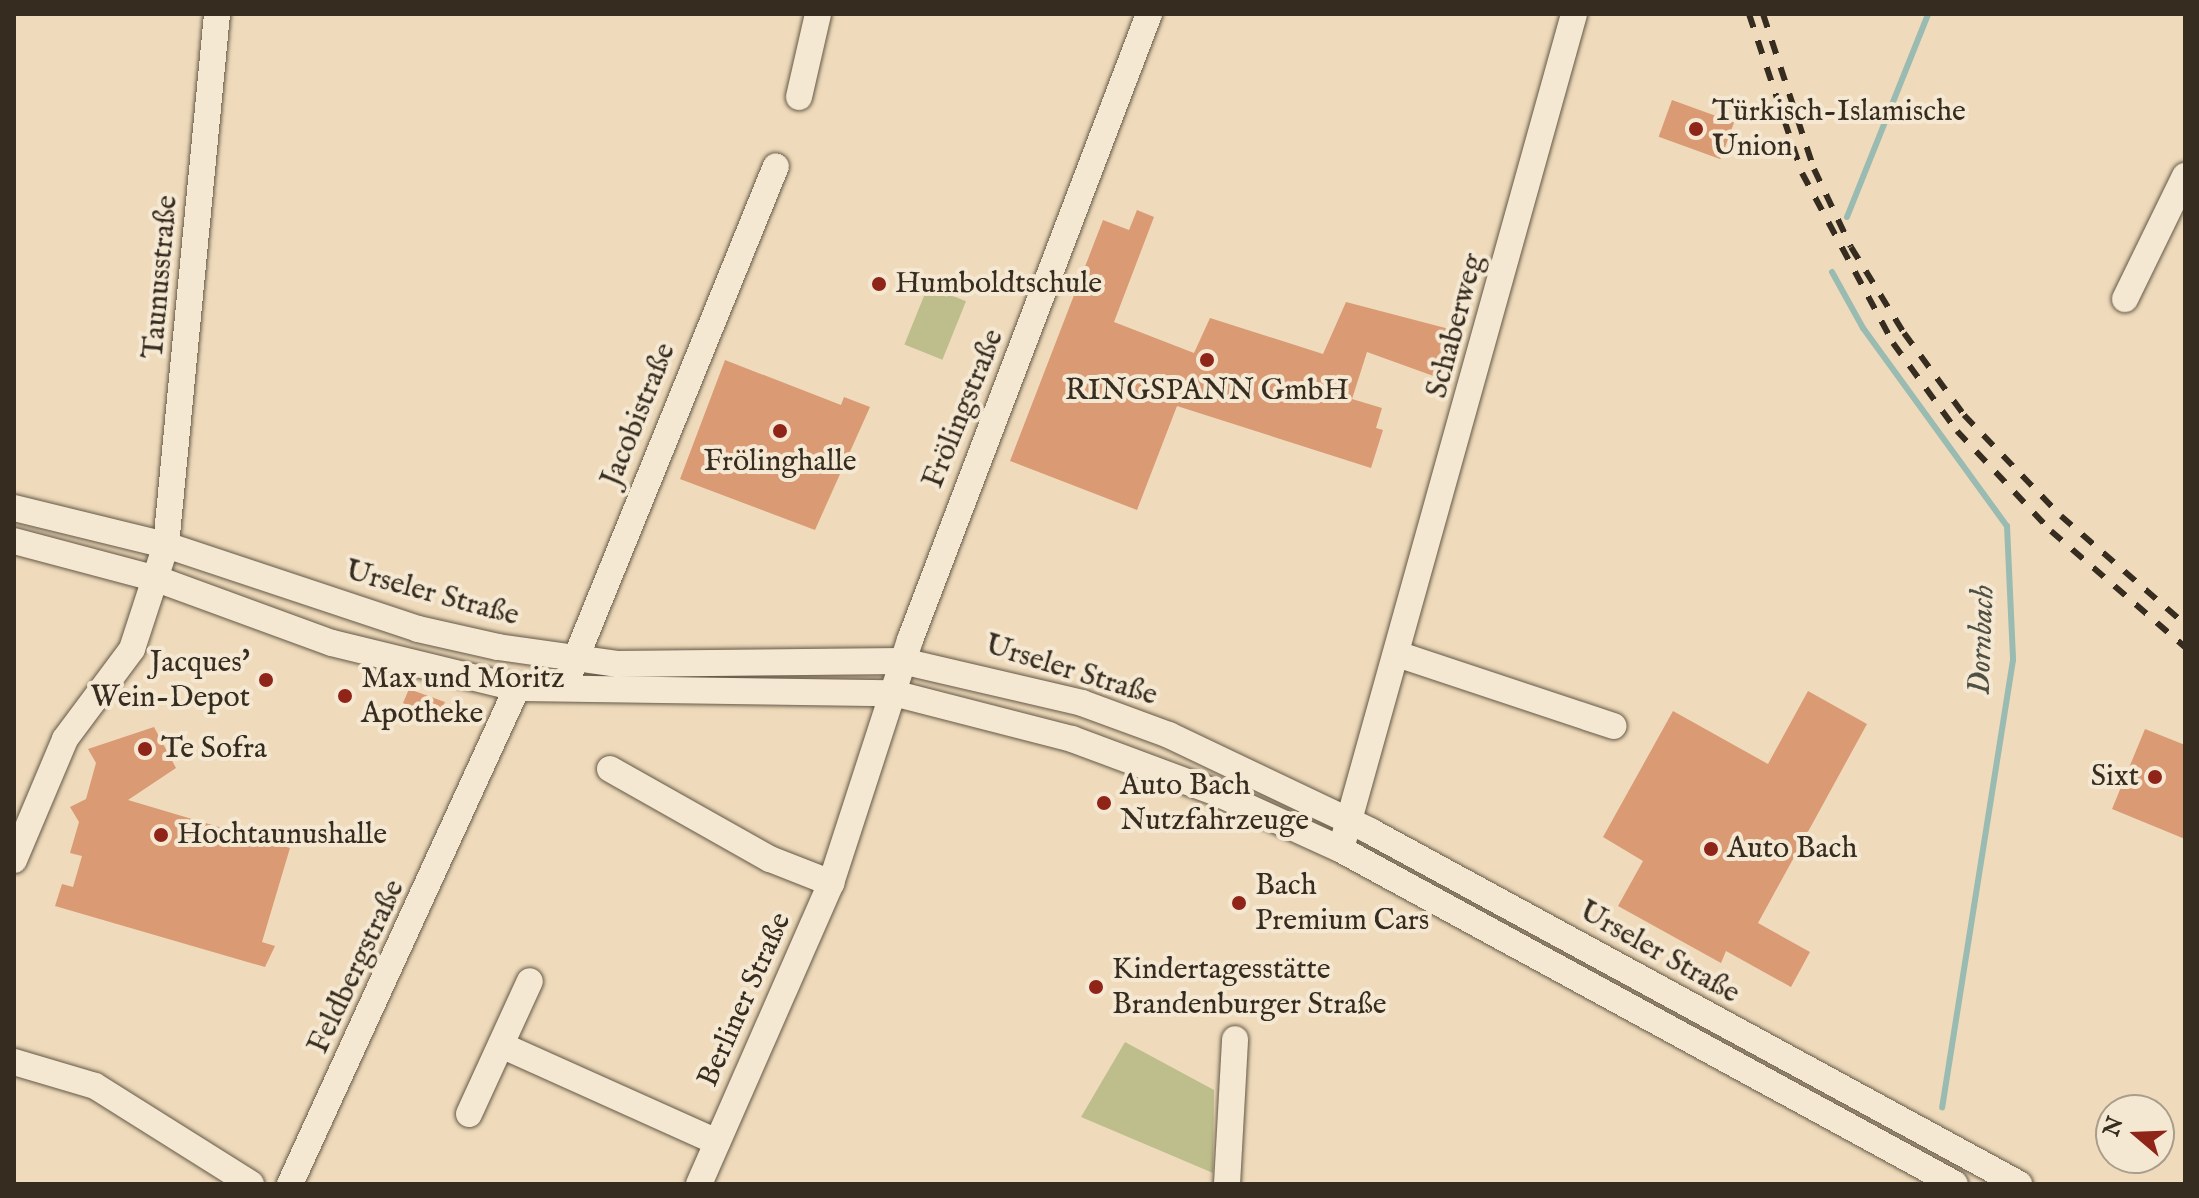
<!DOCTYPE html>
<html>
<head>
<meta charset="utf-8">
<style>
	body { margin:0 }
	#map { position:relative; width:2199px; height:1198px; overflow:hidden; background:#efdbbb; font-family:"IM FELL English",serif }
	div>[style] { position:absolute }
	.green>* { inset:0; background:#bebe8d; transform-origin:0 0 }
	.stream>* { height:6px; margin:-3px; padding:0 3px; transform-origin:3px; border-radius:3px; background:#9abbb1 }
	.building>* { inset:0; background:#d99a74; transform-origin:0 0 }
	.roads { filter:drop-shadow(0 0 2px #645847) drop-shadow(0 0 2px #645847) }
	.minor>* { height:26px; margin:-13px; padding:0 13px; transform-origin:13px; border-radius:13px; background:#f5e8d3 }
	.rail>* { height:6px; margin-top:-3px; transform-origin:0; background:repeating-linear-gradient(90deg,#362d20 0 14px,transparent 0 28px) }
	.dots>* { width:22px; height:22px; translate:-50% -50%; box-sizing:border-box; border:4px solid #f5e8d3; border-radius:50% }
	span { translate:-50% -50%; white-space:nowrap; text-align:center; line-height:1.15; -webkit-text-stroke:8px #f5e8d3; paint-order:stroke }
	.poi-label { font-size:30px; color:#362d20 }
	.left { translate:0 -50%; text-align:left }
	.right { translate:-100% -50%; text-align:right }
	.street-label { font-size:30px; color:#362d20 }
	.water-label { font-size:32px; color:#4f5044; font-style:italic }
	.frame { position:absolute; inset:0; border:16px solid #362d20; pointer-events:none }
	.north { position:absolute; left:2095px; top:1094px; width:80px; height:80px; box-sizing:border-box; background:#f5e8d3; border:2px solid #a99d8b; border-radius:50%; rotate:289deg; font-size:22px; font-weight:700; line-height:32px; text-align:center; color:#362d20 }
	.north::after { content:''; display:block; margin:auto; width:28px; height:36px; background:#8f2418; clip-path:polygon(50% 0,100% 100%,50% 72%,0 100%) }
</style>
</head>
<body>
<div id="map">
	<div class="green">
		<div style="left:928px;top:286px;width:41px;height:63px;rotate:22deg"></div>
		<div style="clip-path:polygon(1125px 1042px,1214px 1090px,1213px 1173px,1081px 1117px)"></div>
	</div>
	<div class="stream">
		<div style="left:1847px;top:217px;width:219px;rotate:-68.2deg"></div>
		<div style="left:1832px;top:272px;width:64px;rotate:61deg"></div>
		<div style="left:1863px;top:328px;width:245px;rotate:54deg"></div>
		<div style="left:2007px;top:526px;width:134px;rotate:87.4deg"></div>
		<div style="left:2013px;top:660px;width:453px;rotate:99deg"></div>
	</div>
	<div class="building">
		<div style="left:1672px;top:100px;width:66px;height:39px;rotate:20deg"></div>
		<div style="clip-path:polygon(1137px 210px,1154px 217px,1114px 322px,1194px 353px,1210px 318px,1323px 354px,1346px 302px,1453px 330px,1439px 378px,1367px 352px,1352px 399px,1382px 408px,1376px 428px,1383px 430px,1371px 468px,1177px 406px,1137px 510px,1010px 461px,1103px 220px,1129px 230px)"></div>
		<div style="clip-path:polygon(725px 360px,841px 405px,844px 397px,870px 407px,815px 530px,680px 479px)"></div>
		<div style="clip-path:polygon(409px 689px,445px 702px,437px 719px,403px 703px)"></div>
		<div style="clip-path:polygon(1808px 691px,1867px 724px,1758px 923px,1810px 952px,1791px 987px,1726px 951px,1721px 963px,1618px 906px,1643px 861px,1603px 837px,1673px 711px,1768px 764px)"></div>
		<div style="clip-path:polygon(154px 727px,176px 768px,128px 800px,290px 848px,262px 942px,275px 946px,265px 967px,55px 906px,62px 884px,73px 887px,82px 856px,70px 853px,79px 822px,70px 807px,86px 799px,96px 763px,88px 749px)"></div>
		<div style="clip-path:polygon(2145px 729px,2185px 745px,2185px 839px,2112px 809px)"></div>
	</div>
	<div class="roads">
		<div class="minor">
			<div style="left:799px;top:97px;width:85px;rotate:-77.1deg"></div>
			<div style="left:2125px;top:299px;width:137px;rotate:-64deg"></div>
			<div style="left:14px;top:508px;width:156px;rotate:13.7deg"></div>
			<div style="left:166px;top:545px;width:266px;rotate:18.4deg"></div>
			<div style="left:418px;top:629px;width:82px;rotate:12.7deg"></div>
			<div style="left:498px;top:647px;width:120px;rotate:8.1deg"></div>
			<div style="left:617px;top:664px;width:285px;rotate:-0.6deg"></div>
			<div style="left:902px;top:661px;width:185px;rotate:13.1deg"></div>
			<div style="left:1082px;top:703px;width:93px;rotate:20.2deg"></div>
			<div style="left:1169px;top:735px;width:223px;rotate:25.5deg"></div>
			<div style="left:1370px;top:831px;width:739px;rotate:28.54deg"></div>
			<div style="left:14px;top:541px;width:148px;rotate:14.9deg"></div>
			<div style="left:157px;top:579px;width:186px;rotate:20.1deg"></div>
			<div style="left:332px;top:643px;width:190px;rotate:13.7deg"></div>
			<div style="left:517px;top:688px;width:376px;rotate:0.8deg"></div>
			<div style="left:893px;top:693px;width:185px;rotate:14.4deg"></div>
			<div style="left:1072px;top:739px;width:155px;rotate:20.4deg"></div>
			<div style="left:1217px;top:793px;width:135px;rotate:24.5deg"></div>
			<div style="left:1340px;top:849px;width:700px;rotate:28.58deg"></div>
			<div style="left:1400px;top:655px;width:225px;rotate:18.4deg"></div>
			<div style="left:569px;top:675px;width:549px;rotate:-67.87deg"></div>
			<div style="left:610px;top:769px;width:184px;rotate:29.4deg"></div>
			<div style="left:770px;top:859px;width:66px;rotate:21.5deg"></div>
			<div style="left:1344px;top:838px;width:855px;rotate:-74.4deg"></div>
			<div style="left:14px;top:860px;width:131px;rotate:-67.1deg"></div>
			<div style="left:65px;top:739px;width:112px;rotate:-53.3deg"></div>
			<div style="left:132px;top:649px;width:109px;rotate:-71.9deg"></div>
			<div style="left:166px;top:545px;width:533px;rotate:-84.51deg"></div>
			<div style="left:501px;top:1045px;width:237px;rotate:24.2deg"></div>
			<div style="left:14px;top:1062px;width:84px;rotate:16.5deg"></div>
			<div style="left:95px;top:1086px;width:184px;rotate:32.1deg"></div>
			<div style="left:469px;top:1114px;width:146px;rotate:-65.4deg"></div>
			<div style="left:290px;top:1184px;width:545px;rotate:-65.41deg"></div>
			<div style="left:699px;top:1184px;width:329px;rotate:-66.3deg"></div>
			<div style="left:831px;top:883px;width:256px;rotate:-72deg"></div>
			<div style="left:910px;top:640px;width:670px;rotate:-69.1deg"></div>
			<div style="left:1227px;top:1184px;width:145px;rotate:-86.8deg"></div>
		</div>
	</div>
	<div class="rail">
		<div style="left:1749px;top:14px;width:168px;rotate:71.6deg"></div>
		<div style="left:1802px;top:173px;width:193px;rotate:61.8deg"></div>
		<div style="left:1893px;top:343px;width:109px;rotate:54deg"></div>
		<div style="left:1957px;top:431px;width:137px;rotate:46.8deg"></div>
		<div style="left:2051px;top:531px;width:177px;rotate:40.9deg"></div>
		<div style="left:1763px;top:14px;width:163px;rotate:71.8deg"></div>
		<div style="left:1814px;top:169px;width:86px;rotate:64.6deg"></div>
		<div style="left:1851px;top:247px;width:101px;rotate:58.4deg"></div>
		<div style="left:1904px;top:333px;width:102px;rotate:53.8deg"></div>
		<div style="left:1964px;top:415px;width:140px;rotate:46.2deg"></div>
		<div style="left:2061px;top:516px;width:164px;rotate:41.1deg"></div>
	</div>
	<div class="dots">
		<div style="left:1696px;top:129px;background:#8f2418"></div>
		<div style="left:879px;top:284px;background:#8f2418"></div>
		<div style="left:1207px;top:360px;background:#8f2418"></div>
		<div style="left:780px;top:431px;background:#8f2418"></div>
		<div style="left:266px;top:680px;background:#8f2418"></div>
		<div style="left:345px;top:696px;background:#8f2418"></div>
		<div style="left:145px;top:749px;background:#8f2418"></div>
		<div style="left:2155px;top:777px;background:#8f2418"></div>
		<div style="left:1104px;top:803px;background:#8f2418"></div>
		<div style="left:161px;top:835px;background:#8f2418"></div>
		<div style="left:1711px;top:849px;background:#8f2418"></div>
		<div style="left:1239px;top:903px;background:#8f2418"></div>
		<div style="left:1096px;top:987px;background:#8f2418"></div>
	</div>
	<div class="poi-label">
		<span class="left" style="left:1712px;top:129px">Türkisch-Islamische<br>Union</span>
		<span class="left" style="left:895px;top:284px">Humboldtschule</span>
		<span style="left:1207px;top:391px">RINGSPANN GmbH</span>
		<span style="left:780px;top:462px">Frölinghalle</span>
		<span class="right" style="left:250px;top:680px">Jacques'<br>Wein-Depot</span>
		<span class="left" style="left:361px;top:696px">Max und Moritz<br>Apotheke</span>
		<span class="left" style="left:161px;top:749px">Te Sofra</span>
		<span class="right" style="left:2139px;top:777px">Sixt</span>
		<span class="left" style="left:1120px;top:803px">Auto Bach<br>Nutzfahrzeuge</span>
		<span class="left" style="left:177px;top:835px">Hochtaunushalle</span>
		<span class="left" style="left:1727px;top:849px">Auto Bach</span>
		<span class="left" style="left:1255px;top:903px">Bach<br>Premium Cars</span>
		<span class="left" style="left:1112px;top:987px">Kindertagesstätte<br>Brandenburger Straße</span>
	</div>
	<div class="street-label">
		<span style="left:161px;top:277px;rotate:-85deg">Taunusstraße</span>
		<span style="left:1456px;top:326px;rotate:-75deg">Schaberweg</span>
		<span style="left:964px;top:409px;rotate:-68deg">Frölingstraße</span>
		<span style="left:639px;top:415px;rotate:-68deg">Jacobistraße</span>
		<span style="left:432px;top:594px;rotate:15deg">Urseler Straße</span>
		<span style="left:1071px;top:671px;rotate:17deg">Urseler Straße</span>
		<span style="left:1659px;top:953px;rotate:29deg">Urseler Straße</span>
		<span style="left:357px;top:967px;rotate:-65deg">Feldbergstraße</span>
		<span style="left:745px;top:1000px;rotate:-66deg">Berliner Straße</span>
	</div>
	<div class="water-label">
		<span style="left:1983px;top:640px;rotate:-88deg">Dornbach</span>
	</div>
	<div class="frame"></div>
	<div class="north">N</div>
</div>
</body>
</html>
